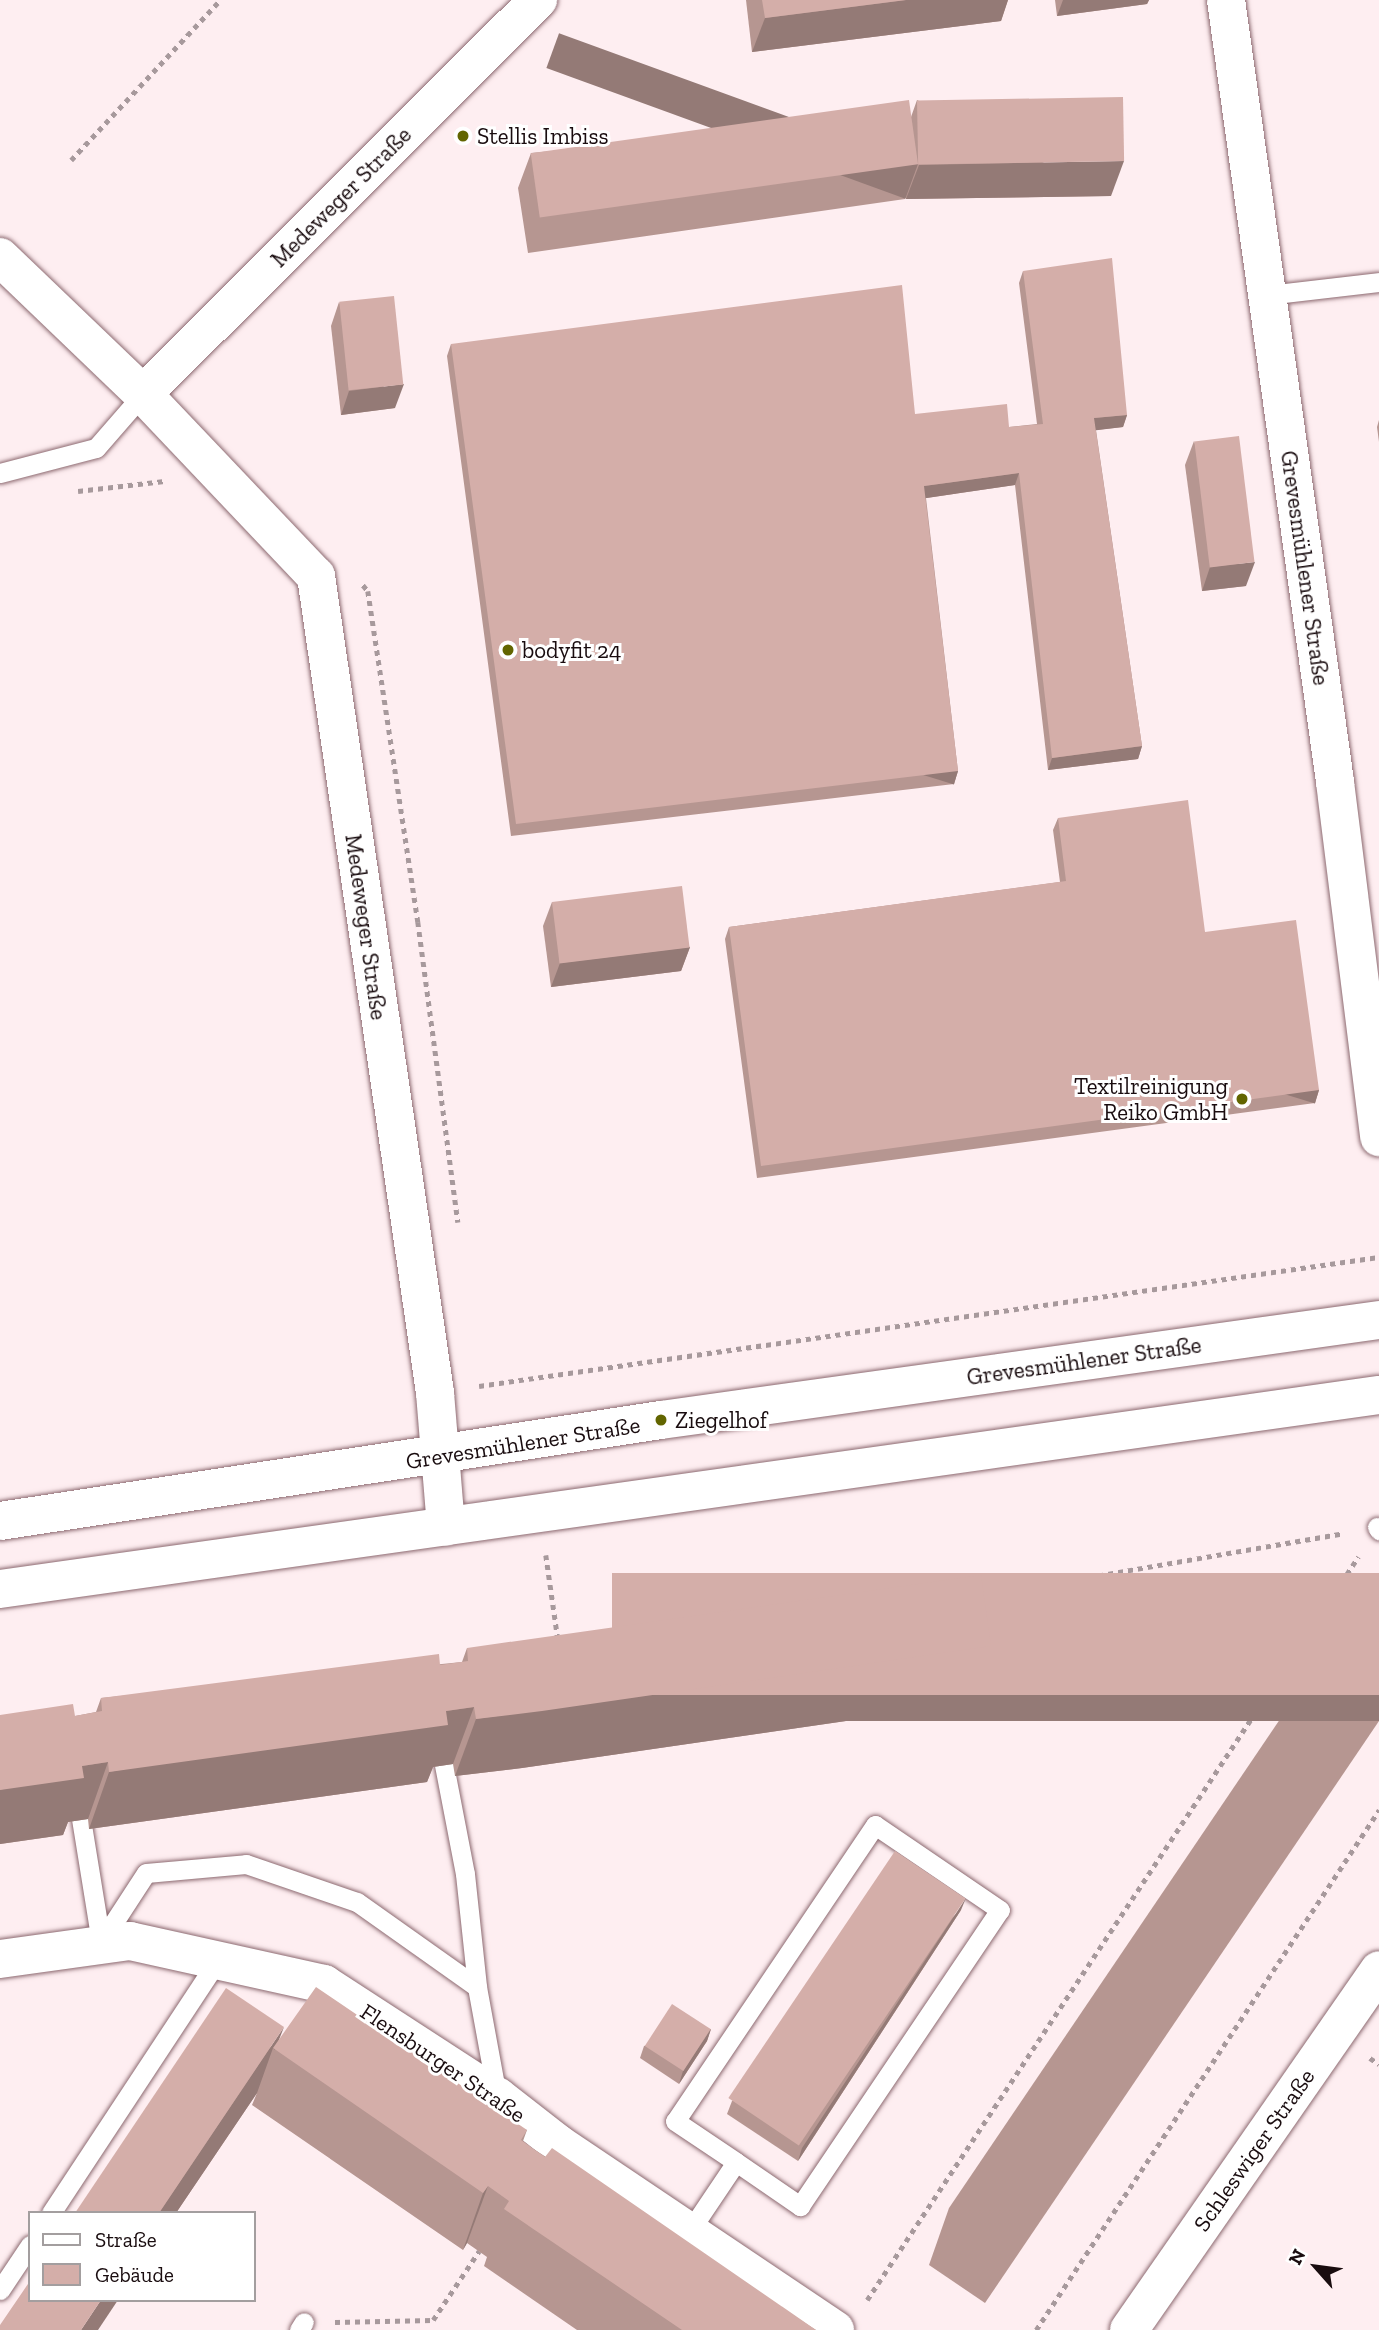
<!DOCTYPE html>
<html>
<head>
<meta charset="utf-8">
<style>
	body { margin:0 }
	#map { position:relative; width:1379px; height:2330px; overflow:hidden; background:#feeef1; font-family:"Zilla Slab",serif }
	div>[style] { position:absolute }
	.path>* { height:4.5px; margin-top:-2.25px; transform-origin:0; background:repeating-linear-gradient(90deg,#a7999c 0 5px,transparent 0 10px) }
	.roads { filter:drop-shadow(0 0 2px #8c6970) drop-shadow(0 0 2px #8c6970) }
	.lane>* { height:19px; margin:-9.5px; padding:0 9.5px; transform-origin:9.5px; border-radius:9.5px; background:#fff }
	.street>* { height:38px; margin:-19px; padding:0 19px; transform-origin:19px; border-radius:19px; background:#fff }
	.secondary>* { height:38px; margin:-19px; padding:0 19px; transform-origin:19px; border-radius:19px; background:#fff }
	.wall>* { inset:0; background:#b69691 }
	.shaded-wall>* { inset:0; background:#947a76; transform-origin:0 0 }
	.building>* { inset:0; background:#d4aea9; transform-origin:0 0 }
	.dots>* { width:19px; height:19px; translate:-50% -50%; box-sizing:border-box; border:4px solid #fff; border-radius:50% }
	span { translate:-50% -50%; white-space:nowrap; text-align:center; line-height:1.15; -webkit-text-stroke:6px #fff; paint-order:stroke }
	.poi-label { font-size:23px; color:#190c0f }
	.left { translate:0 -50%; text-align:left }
	.right { translate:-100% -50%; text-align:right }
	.street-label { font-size:23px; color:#190c0f }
	.legend { position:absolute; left:28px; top:2211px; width:228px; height:91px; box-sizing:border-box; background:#fff; border:2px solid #a39e9f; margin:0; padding:9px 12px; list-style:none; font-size:21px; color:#190c0f }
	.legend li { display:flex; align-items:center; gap:14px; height:35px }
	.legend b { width:35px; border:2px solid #a39e9f }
	.north { position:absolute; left:1281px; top:2232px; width:70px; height:70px; -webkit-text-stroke:5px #fff; paint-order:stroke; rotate:298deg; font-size:19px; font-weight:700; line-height:28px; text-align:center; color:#190c0f }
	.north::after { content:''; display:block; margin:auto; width:24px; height:32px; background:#190c0f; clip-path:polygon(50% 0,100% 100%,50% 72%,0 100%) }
</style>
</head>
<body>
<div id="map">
	<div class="path">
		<div style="left:71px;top:160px;width:219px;rotate:-47deg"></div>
		<div style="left:78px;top:491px;width:87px;rotate:-6.6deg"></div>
		<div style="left:363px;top:585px;width:8px;rotate:50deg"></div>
		<div style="left:368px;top:591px;width:335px;rotate:81.4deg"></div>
		<div style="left:418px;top:922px;width:303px;rotate:82.4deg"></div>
		<div style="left:479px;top:1386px;width:909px;rotate:-8.16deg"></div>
		<div style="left:546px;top:1555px;width:85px;rotate:81.9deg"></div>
		<div style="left:980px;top:1596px;width:369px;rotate:-9.8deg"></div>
		<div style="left:1370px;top:2058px;width:11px;rotate:34deg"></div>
		<div style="left:867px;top:2300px;width:891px;rotate:-56.54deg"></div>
		<div style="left:335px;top:2322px;width:98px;rotate:-1.2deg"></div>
		<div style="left:433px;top:2320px;width:83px;rotate:-56.3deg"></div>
		<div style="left:1036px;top:2330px;width:623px;rotate:-56.59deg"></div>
	</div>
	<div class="roads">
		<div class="lane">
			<div style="left:1267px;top:295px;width:113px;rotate:-6.6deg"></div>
			<div style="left:0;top:473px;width:99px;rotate:-14.6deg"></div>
			<div style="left:96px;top:448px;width:72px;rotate:-49deg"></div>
			<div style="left:1377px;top:1527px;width:4px;rotate:56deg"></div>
			<div style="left:439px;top:1739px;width:137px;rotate:79.1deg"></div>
			<div style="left:465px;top:1874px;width:114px;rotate:83.9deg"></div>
			<div style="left:477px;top:1987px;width:111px;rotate:79.6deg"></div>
			<div style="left:77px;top:1794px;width:150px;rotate:80.8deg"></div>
			<div style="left:101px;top:1942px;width:82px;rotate:-56.9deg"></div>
			<div style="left:146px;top:1873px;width:100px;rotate:-5.1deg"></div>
			<div style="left:246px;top:1864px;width:117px;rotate:18.9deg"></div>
			<div style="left:357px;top:1902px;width:147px;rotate:35.3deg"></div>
			<div style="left:51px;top:2213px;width:302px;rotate:-56.6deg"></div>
			<div style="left:689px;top:2232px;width:84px;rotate:-56.1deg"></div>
			<div style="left:736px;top:2162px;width:78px;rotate:34.5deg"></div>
			<div style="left:800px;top:2206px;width:357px;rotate:-56deg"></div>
			<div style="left:1000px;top:1910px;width:151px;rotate:-145.8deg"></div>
			<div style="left:875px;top:1825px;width:357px;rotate:124deg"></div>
			<div style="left:675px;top:2121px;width:73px;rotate:33.9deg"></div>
			<div style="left:0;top:2290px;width:54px;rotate:-56.3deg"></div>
			<div style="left:299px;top:2330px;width:9px;rotate:-58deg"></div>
		</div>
		<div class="street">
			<div style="left:1226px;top:0;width:790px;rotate:82.06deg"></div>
			<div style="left:1335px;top:782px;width:358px;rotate:82.9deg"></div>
			<div style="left:143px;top:394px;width:558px;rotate:-44.93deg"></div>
			<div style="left:0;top:1959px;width:131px;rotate:-7.9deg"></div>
			<div style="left:130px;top:1941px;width:199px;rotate:12.5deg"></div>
			<div style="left:324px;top:1984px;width:207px;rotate:33deg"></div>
			<div style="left:498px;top:2097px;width:75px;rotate:37.9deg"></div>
			<div style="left:557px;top:2143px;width:335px;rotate:33.9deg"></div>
			<div style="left:1129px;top:2330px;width:438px;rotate:-55.2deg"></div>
		</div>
		<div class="secondary">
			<div style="left:0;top:257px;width:198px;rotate:43.8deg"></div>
			<div style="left:143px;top:394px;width:251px;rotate:46.5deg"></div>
			<div style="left:316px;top:576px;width:826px;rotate:81.71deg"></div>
			<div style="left:435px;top:1393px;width:134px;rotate:85.3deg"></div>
			<div style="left:0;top:1521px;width:669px;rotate:-8.69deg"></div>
			<div style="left:661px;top:1420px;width:725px;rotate:-7.93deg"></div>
			<div style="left:0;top:1589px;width:1393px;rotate:-8.01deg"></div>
		</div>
	</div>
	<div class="wall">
		<div style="clip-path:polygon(746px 0,1008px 0,1001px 21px,752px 52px)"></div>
		<div style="clip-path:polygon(1055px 0,1149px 0,1147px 4px,1057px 16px)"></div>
		<div style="clip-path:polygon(917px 100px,1111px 196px,906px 199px,906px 197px,905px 199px,528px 253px,518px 188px,531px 153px,911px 117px)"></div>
		<div style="clip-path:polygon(1023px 271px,1127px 415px,1123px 427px,1096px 430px,1142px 746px,1138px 759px,1048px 770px,1015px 485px,926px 498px,958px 771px,954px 784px,511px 836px,447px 356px,451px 344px,915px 414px,1009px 427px,1037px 424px,1019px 283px)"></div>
		<div style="clip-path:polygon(339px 302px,395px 408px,341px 415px,331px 326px)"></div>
		<div style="clip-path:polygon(1379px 420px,1379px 442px,1377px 427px)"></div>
		<div style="clip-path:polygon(1194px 441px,1246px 586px,1202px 591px,1185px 465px)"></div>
		<div style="clip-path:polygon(1058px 818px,1205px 932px,1319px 1090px,1315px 1103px,757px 1178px,725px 939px,729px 927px,1060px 882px,1053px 830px)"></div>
		<div style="clip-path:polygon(552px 902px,690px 947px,681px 971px,551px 987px,543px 926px)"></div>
		<div style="clip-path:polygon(1379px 1573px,1379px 1721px,985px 2303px,929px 2265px,949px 2208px)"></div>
		<div style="clip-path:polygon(467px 1648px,970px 1703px,522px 1768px,455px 1776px,453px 1764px,433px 1767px,427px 1782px,89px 1829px,88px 1819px,68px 1822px,63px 1835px,0 1844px,0 1715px,75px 1716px,96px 1712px,101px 1698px,462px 1662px)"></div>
		<div style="clip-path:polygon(961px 1910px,798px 2161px,727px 2114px,732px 2101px)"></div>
		<div style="clip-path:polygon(711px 2029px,707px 2041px,679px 2084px,640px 2058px,644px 2046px)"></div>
		<div style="clip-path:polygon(279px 2040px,527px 2130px,523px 2141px,532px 2148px,816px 2330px,577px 2330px,484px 2266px,487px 2257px,467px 2243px,463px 2250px,252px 2105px,257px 2093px,176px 2213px,75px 2213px)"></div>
	</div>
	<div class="shaded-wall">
		<div style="clip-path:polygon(906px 0,1008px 0,1001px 21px,752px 52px,765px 18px)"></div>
		<div style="clip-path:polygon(1063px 0,1149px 0,1147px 4px,1057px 16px)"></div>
		<div style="clip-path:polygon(1124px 161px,1111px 196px,906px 199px,919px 165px)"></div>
		<div style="left:918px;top:164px;width:37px;height:382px;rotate:110deg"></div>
		<div style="clip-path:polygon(404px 384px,395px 408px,341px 415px,349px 391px)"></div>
		<div style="clip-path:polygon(1127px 415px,1123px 427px,1090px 431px,1094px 418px)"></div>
		<div style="clip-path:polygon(1019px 473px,1015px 485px,920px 499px,924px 486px)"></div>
		<div style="clip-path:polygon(1255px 562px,1246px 586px,1202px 591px,1210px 567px)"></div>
		<div style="clip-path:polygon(1142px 746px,1138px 759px,1048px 770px,1052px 758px)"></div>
		<div style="left:958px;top:771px;width:14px;height:445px;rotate:107deg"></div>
		<div style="clip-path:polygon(690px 947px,681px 971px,551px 987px,560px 963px)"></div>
		<div style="left:1319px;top:1090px;width:14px;height:563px;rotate:107deg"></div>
		<div style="clip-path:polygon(991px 1646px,970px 1703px,522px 1768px,455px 1776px,476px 1719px)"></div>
		<div style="left:1379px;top:1695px;width:26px;height:665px;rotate:90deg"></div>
		<div style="clip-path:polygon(474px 1707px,453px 1764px,433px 1767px,427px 1782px,89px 1829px,109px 1772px,446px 1711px)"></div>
		<div style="clip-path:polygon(108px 1762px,88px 1819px,68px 1822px,63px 1835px,0 1844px,0 1790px,82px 1766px)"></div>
		<div style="clip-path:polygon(966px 1898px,961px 1910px,798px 2161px,802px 2148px)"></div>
		<div style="clip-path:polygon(284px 2027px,275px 2050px,273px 2048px,257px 2093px,176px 2213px,159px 2213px)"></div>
		<div style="clip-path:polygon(711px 2029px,707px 2041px,679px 2084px,683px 2071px)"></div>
		<div style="clip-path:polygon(488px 2186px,467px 2243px,463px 2250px,483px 2193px)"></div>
		<div style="clip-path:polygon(101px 2300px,118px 2300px,98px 2330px,81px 2330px)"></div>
	</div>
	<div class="building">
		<div style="clip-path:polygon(762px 0,906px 0,765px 18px)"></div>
		<div style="left:1123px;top:97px;width:64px;height:206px;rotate:89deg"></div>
		<div style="left:909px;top:100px;width:65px;height:382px;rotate:82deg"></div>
		<div style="clip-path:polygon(1112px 258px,1127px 415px,1094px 418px,1142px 746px,1052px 758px,1019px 473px,924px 486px,958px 771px,516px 824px,451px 344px,902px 285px,915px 414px,1007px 404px,1009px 427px,1043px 424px,1023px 271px)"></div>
		<div style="left:394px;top:296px;width:89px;height:55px;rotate:84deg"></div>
		<div style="left:1239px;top:436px;width:127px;height:45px;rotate:83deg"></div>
		<div style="clip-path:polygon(1188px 800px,1205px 932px,1296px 920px,1319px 1090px,761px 1166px,729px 927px,1066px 881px,1058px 818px)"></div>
		<div style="left:682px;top:886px;width:62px;height:131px;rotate:83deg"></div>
		<div style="left:1379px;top:1573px;width:122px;height:767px;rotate:90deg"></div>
		<div style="clip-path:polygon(981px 1575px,991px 1646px,542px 1711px,476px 1719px,474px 1707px,446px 1711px,448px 1725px,109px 1772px,108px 1762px,82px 1766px,84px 1778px,0 1790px,0 1715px,73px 1704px,75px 1716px,102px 1711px,101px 1698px,439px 1654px,440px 1665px,468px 1661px,467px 1648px)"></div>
		<div style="left:895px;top:1851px;width:85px;height:298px;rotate:34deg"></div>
		<div style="clip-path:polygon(316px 1987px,527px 2130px,521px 2140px,532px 2148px,545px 2157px,552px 2148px,816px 2330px,682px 2330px,504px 2209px,509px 2201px,488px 2186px,483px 2193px,273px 2048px)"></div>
		<div style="clip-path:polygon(226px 1988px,284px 2027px,159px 2213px,75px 2213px)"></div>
		<div style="left:672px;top:2004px;width:46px;height:50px;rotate:33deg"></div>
		<div style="clip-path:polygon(30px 2281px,30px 2300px,101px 2300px,81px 2330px,0 2330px,0 2325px)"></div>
	</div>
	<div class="dots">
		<div style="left:463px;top:136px;background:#626500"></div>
		<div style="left:508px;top:650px;background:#626500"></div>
		<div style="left:1242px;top:1099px;background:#626500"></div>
		<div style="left:661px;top:1420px;background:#626500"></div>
	</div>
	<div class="poi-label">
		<span class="left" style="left:477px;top:136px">Stellis Imbiss</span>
		<span class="left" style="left:522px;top:650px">bodyfit 24</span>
		<span class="right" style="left:1228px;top:1099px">Textilreinigung<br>Reiko GmbH</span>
		<span class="left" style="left:675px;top:1420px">Ziegelhof</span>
	</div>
	<div class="street-label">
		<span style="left:341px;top:197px;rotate:-45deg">Medeweger Straße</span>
		<span style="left:1305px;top:568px;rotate:82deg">Grevesmühlener Straße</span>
		<span style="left:366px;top:927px;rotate:82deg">Medeweger Straße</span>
		<span style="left:1084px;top:1361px;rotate:-8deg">Grevesmühlener Straße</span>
		<span style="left:523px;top:1443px;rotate:-9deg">Grevesmühlener Straße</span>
		<span style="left:443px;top:2063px;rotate:34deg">Flensburger Straße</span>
		<span style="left:1254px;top:2150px;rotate:-55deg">Schleswiger Straße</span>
	</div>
	<ul class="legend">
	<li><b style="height:9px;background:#fff"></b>Straße</li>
	<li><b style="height:19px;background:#d4aea9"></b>Gebäude</li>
	</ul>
	<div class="north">N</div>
</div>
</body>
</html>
